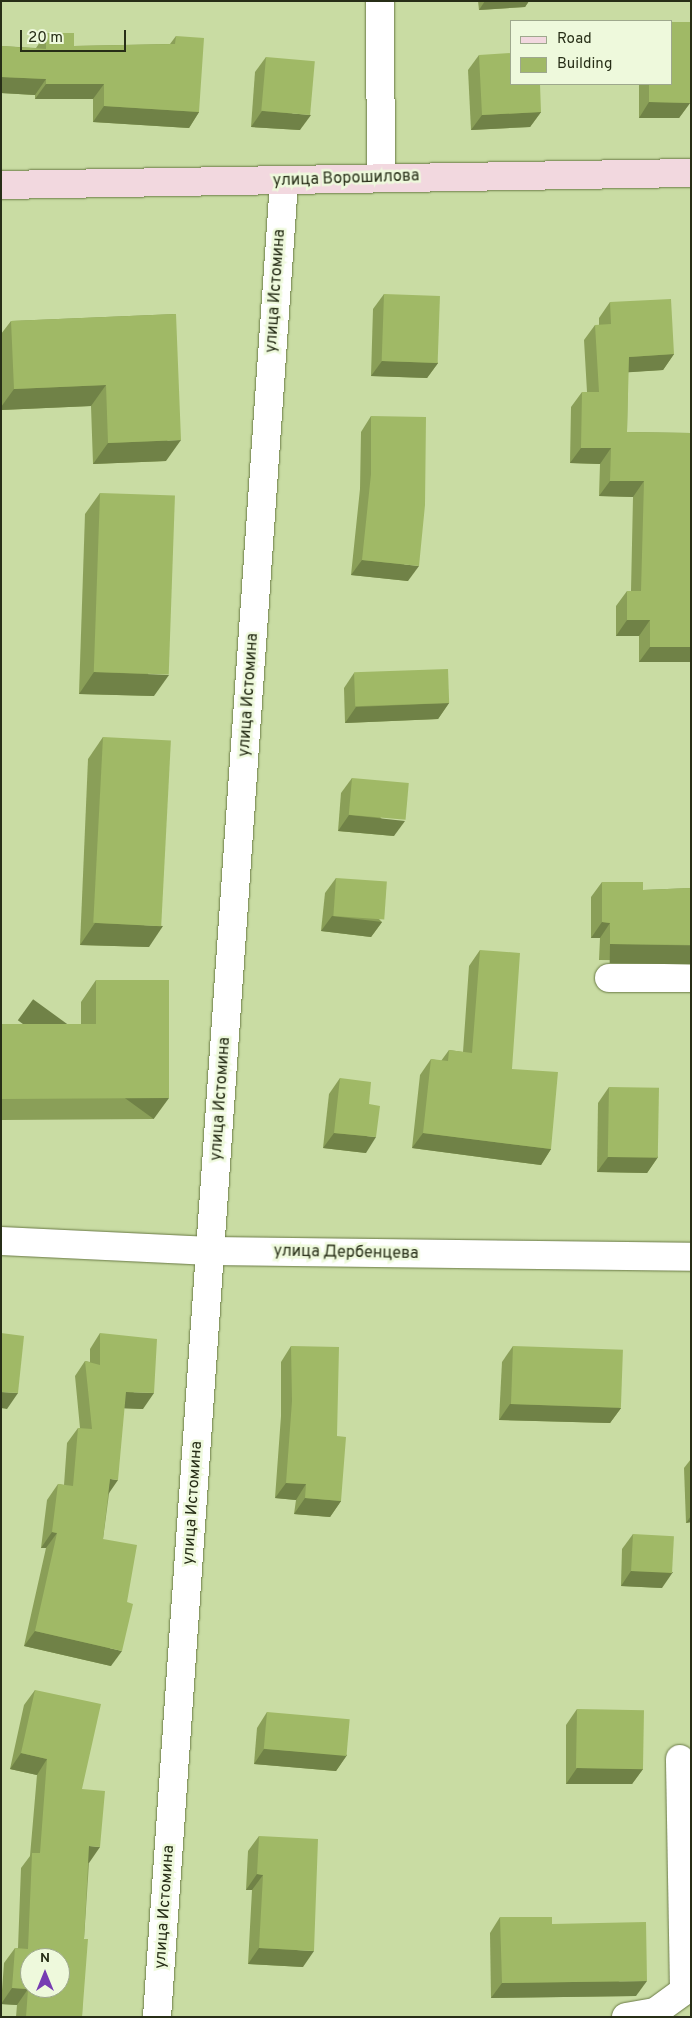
<!DOCTYPE html>
<html>
<head>
<meta charset="utf-8">
<style>
	body { margin:0 }
	#map { position:relative; width:692px; height:2018px; overflow:hidden; background:#c9dca3; font-family:Overpass,sans-serif }
	div>[style] { position:absolute }
	.roads { filter:drop-shadow(0 0 1px #697944) drop-shadow(0 0 1px #697944) }
	.street>* { height:28px; margin:-14px; padding:0 14px; transform-origin:14px; border-radius:14px; background:#fff }
	.secondary>* { height:28px; margin:-14px; padding:0 14px; transform-origin:14px; border-radius:14px; background:#f2d8df }
	.wall>* { inset:0; background:#8a9f58 }
	.shaded-wall>* { inset:0; background:#708247; transform-origin:0 0 }
	.building>* { inset:0; background:#a0b966; transform-origin:0 0 }
	span { translate:-50% -50%; white-space:nowrap; text-align:center; line-height:1.15; -webkit-text-stroke:5px #eef9dc; paint-order:stroke }
	.street-label { font-size:16px; color:#272e17 }
	.frame { position:absolute; inset:0; border:2px solid #272e17; pointer-events:none }
	.legend { position:absolute; left:510px; top:20px; width:162px; height:65px; box-sizing:border-box; background:#eef9dc; border:1px solid #9ea88d; margin:0; padding:6px 9px; list-style:none; font-size:15px; color:#272e17 }
	.legend li { display:flex; align-items:center; gap:10px; height:25px }
	.legend b { width:25px; border:1px solid #9ea88d }
	.north { position:absolute; left:20px; top:1948px; width:50px; height:50px; box-sizing:border-box; background:#eef9dc; border:1px solid #9ea88d; border-radius:50%; rotate:0deg; font-size:14px; font-weight:700; line-height:20px; text-align:center; color:#272e17 }
	.north::after { content:''; display:block; margin:auto; width:18px; height:22px; background:#763cb2; clip-path:polygon(50% 0,100% 100%,50% 72%,0 100%) }
	.scale { position:absolute; left:20px; top:30px; width:106px; height:22px; box-sizing:border-box; border:2px solid #272e17; border-top:0; padding-left:6px; font-size:15px; line-height:18px; white-space:nowrap; color:#272e17; -webkit-text-stroke:4px #eef9dc; paint-order:stroke }
</style>
</head>
<body>
<div id="map">
	<div class="roads">
		<div class="street">
			<div style="left:380px;top:1px;width:175px;rotate:89.7deg"></div>
			<div style="left:609px;top:978px;width:82px"></div>
			<div style="left:1px;top:1241px;width:210px;rotate:2.7deg"></div>
			<div style="left:211px;top:1251px;width:480px;rotate:0.7deg"></div>
			<div style="left:157px;top:2017px;width:1840px;rotate:-86.04deg"></div>
			<div style="left:626px;top:2017px;width:29px;rotate:-10deg"></div>
			<div style="left:655px;top:2012px;width:36px;rotate:-36deg"></div>
			<div style="left:684px;top:1991px;width:232px;rotate:-91deg"></div>
		</div>
		<div class="secondary">
			<div style="left:1px;top:185px;width:690px;rotate:-1deg"></div>
		</div>
	</div>
	<div class="wall">
		<div style="clip-path:polygon(478px 1px,529px 1px,525px 7px,479px 10px)"></div>
		<div style="clip-path:polygon(46px 33px,74px 46px,170px 44px,176px 36px,199px 112px,189px 128px,93px 122px,93px 99px,35px 99px,35px 95px,1px 93px,1px 46px,36px 48px)"></div>
		<div style="clip-path:polygon(479px 55px,541px 112px,530px 127px,471px 130px,468px 70px)"></div>
		<div style="clip-path:polygon(266px 57px,300px 130px,251px 127px,255px 72px)"></div>
		<div style="clip-path:polygon(639px 84px,671px 84px,690px 103px,679px 118px,639px 118px)"></div>
		<div style="clip-path:polygon(384px 294px,438px 363px,427px 378px,371px 376px,373px 309px)"></div>
		<div style="clip-path:polygon(610px 302px,674px 354px,663px 370px,628px 372px,627px 432px,691px 433px,691px 662px,639px 662px,639px 636px,616px 636px,616px 606px,627px 591px,631px 591px,633px 497px,599px 496px,600px 464px,570px 463px,571px 407px,582px 392px,587px 392px,584px 340px,595px 325px,599px 325px,599px 318px)"></div>
		<div style="clip-path:polygon(176px 314px,166px 461px,93px 464px,91px 406px,1px 410px,1px 334px,11px 321px)"></div>
		<div style="clip-path:polygon(371px 416px,408px 581px,351px 575px,360px 489px,361px 432px)"></div>
		<div style="clip-path:polygon(100px 493px,154px 696px,79px 694px,85px 514px)"></div>
		<div style="clip-path:polygon(354px 673px,449px 703px,438px 719px,345px 723px,344px 688px)"></div>
		<div style="clip-path:polygon(103px 737px,149px 947px,80px 945px,88px 759px)"></div>
		<div style="clip-path:polygon(352px 778px,394px 836px,338px 831px,341px 793px)"></div>
		<div style="clip-path:polygon(336px 878px,382px 922px,371px 937px,321px 931px,325px 893px)"></div>
		<div style="clip-path:polygon(602px 882px,643px 890px,691px 888px,691px 961px,599px 960px,600px 938px,591px 938px,591px 897px)"></div>
		<div style="clip-path:polygon(480px 950px,512px 1069px,551px 1149px,541px 1165px,412px 1148px,420px 1075px,431px 1059px,441px 1061px,449px 1050px,463px 1052px,469px 966px)"></div>
		<div style="clip-path:polygon(96px 980px,154px 1119px,1px 1120px,1px 1024px,81px 1024px,81px 1002px)"></div>
		<div style="clip-path:polygon(340px 1078px,369px 1104px,366px 1153px,323px 1148px,329px 1094px)"></div>
		<div style="clip-path:polygon(609px 1087px,658px 1157px,647px 1173px,597px 1172px,598px 1103px)"></div>
		<div style="clip-path:polygon(100px 1333px,143px 1409px,124px 1408px,109px 1494px,103px 1539px,111px 1666px,24px 1646px,46px 1548px,41px 1548px,47px 1500px,58px 1484px,64px 1485px,67px 1443px,78px 1428px,80px 1428px,75px 1376px,85px 1361px,90px 1362px,90px 1349px)"></div>
		<div style="clip-path:polygon(291px 1346px,337px 1436px,341px 1501px,330px 1517px,294px 1514px,296px 1500px,275px 1498px,281px 1416px,281px 1362px)"></div>
		<div style="clip-path:polygon(513px 1346px,621px 1408px,610px 1423px,499px 1420px,502px 1362px)"></div>
		<div style="clip-path:polygon(691px 1459px,691px 1522px,686px 1523px,684px 1468px)"></div>
		<div style="clip-path:polygon(633px 1534px,662px 1588px,621px 1586px,622px 1549px)"></div>
		<div style="clip-path:polygon(35px 1690px,82px 1789px,89px 1863px,84px 1939px,82px 2017px,16px 2017px,17px 2005px,1px 2004px,4px 1963px,15px 1948px,18px 1948px,21px 1868px,30px 1856px,37px 1775px,10px 1769px,24px 1705px)"></div>
		<div style="clip-path:polygon(577px 1709px,643px 1769px,632px 1784px,566px 1784px,566px 1725px)"></div>
		<div style="clip-path:polygon(267px 1712px,347px 1755px,336px 1771px,254px 1764px,257px 1728px)"></div>
		<div style="clip-path:polygon(259px 1836px,303px 1967px,248px 1964px,252px 1890px,246px 1890px,248px 1851px)"></div>
		<div style="clip-path:polygon(500px 1917px,552px 1924px,636px 1996px,491px 1998px,490px 1933px)"></div>
	</div>
	<div class="shaded-wall">
		<div style="clip-path:polygon(485px 1px,529px 1px,525px 7px,479px 10px)"></div>
		<div style="clip-path:polygon(1px 77px,46px 79px,35px 95px,1px 93px)"></div>
		<div style="clip-path:polygon(46px 84px,104px 84px,93px 99px,35px 99px)"></div>
		<div style="clip-path:polygon(649px 102px,690px 103px,679px 118px,639px 118px)"></div>
		<div style="clip-path:polygon(104px 106px,199px 112px,189px 128px,93px 122px)"></div>
		<div style="clip-path:polygon(262px 111px,311px 115px,300px 130px,251px 127px)"></div>
		<div style="clip-path:polygon(541px 112px,530px 127px,471px 130px,482px 115px)"></div>
		<div style="clip-path:polygon(674px 354px,663px 370px,618px 373px,629px 357px)"></div>
		<div style="clip-path:polygon(382px 361px,438px 363px,427px 378px,371px 376px)"></div>
		<div style="clip-path:polygon(106px 385px,91px 406px,1px 410px,1px 407px,14px 389px)"></div>
		<div style="clip-path:polygon(181px 440px,166px 461px,93px 464px,108px 443px)"></div>
		<div style="clip-path:polygon(581px 448px,611px 448px,600px 464px,570px 463px)"></div>
		<div style="clip-path:polygon(610px 481px,644px 481px,633px 497px,599px 496px)"></div>
		<div style="clip-path:polygon(362px 560px,419px 566px,408px 581px,351px 575px)"></div>
		<div style="clip-path:polygon(627px 620px,650px 620px,639px 636px,616px 636px)"></div>
		<div style="clip-path:polygon(650px 647px,691px 647px,691px 662px,639px 662px)"></div>
		<div style="clip-path:polygon(94px 672px,169px 675px,154px 696px,79px 694px)"></div>
		<div style="clip-path:polygon(449px 703px,438px 719px,345px 723px,356px 707px)"></div>
		<div style="clip-path:polygon(349px 815px,405px 821px,394px 836px,338px 831px)"></div>
		<div style="clip-path:polygon(332px 916px,382px 922px,371px 937px,321px 931px)"></div>
		<div style="clip-path:polygon(602px 922px,610px 923px,600px 938px,591px 938px)"></div>
		<div style="clip-path:polygon(95px 923px,163px 926px,149px 947px,80px 945px)"></div>
		<div style="left:610px;top:944px;width:81px;height:19px;rotate:1deg"></div>
		<div style="left:169px;top:1098px;width:26px;height:168px;rotate:126deg"></div>
		<div style="clip-path:polygon(334px 1133px,376px 1137px,366px 1153px,323px 1148px)"></div>
		<div style="clip-path:polygon(423px 1133px,551px 1149px,541px 1165px,412px 1148px)"></div>
		<div style="clip-path:polygon(608px 1157px,658px 1157px,647px 1173px,597px 1172px)"></div>
		<div style="clip-path:polygon(1px 1392px,18px 1393px,7px 1409px,1px 1408px)"></div>
		<div style="clip-path:polygon(126px 1392px,154px 1393px,143px 1409px,115px 1408px)"></div>
		<div style="clip-path:polygon(510px 1404px,621px 1408px,610px 1423px,499px 1420px)"></div>
		<div style="clip-path:polygon(110px 1479px,118px 1480px,107px 1496px)"></div>
		<div style="clip-path:polygon(286px 1483px,306px 1484px,296px 1500px,275px 1498px)"></div>
		<div style="clip-path:polygon(305px 1498px,341px 1501px,330px 1517px,294px 1514px)"></div>
		<div style="clip-path:polygon(691px 1516px,691px 1522px,686px 1523px)"></div>
		<div style="clip-path:polygon(52px 1532px,57px 1533px,46px 1548px,41px 1548px)"></div>
		<div style="clip-path:polygon(631px 1571px,673px 1572px,662px 1588px,621px 1586px)"></div>
		<div style="clip-path:polygon(35px 1631px,122px 1651px,111px 1666px,24px 1646px)"></div>
		<div style="clip-path:polygon(264px 1749px,347px 1755px,336px 1771px,254px 1764px)"></div>
		<div style="clip-path:polygon(21px 1753px,47px 1759px,37px 1775px,10px 1769px)"></div>
		<div style="clip-path:polygon(577px 1768px,643px 1769px,632px 1784px,566px 1784px)"></div>
		<div style="clip-path:polygon(89px 1846px,100px 1847px,89px 1863px,78px 1862px)"></div>
		<div style="clip-path:polygon(257px 1874px,263px 1875px,252px 1890px,246px 1890px)"></div>
		<div style="clip-path:polygon(259px 1948px,314px 1951px,303px 1967px,248px 1964px)"></div>
		<div style="clip-path:polygon(647px 1981px,636px 1996px,491px 1998px,502px 1983px)"></div>
		<div style="clip-path:polygon(12px 1988px,28px 1989px,17px 2005px,1px 2004px)"></div>
	</div>
	<div class="building">
		<div style="clip-path:polygon(671px 22px,690px 22px,690px 103px,649px 102px,649px 84px,671px 84px)"></div>
		<div style="clip-path:polygon(46px 33px,74px 33px,74px 46px,175px 44px,176px 36px,204px 38px,199px 112px,104px 106px,104px 84px,46px 84px,46px 79px,1px 77px,1px 46px,46px 49px)"></div>
		<div style="clip-path:polygon(511px 53px,511px 84px,540px 84px,541px 112px,482px 115px,479px 55px)"></div>
		<div style="left:266px;top:57px;width:49px;height:54px;rotate:5deg"></div>
		<div style="left:384px;top:294px;width:56px;height:67px;rotate:2deg"></div>
		<div style="clip-path:polygon(671px 299px,674px 354px,629px 357px,627px 432px,691px 433px,691px 647px,650px 647px,650px 620px,627px 620px,627px 591px,641px 591px,644px 481px,610px 481px,611px 448px,581px 448px,582px 392px,599px 392px,595px 325px,611px 324px,610px 302px)"></div>
		<div style="clip-path:polygon(176px 314px,181px 440px,108px 443px,106px 385px,14px 389px,11px 321px)"></div>
		<div style="clip-path:polygon(371px 416px,426px 417px,425px 505px,419px 566px,362px 560px,371px 474px)"></div>
		<div style="left:100px;top:493px;width:75px;height:179px;rotate:2deg"></div>
		<div style="left:448px;top:669px;width:34px;height:94px;rotate:88deg"></div>
		<div style="left:103px;top:737px;width:68px;height:186px;rotate:3deg"></div>
		<div style="left:352px;top:778px;width:57px;height:37px;rotate:5deg"></div>
		<div style="left:336px;top:878px;width:51px;height:38px;rotate:4deg"></div>
		<div style="clip-path:polygon(602px 882px,643px 882px,643px 890px,691px 888px,691px 945px,610px 944px,610px 923px,602px 922px)"></div>
		<div style="clip-path:polygon(480px 950px,520px 953px,512px 1069px,558px 1072px,551px 1149px,423px 1133px,431px 1059px,448px 1061px,449px 1050px,472px 1053px)"></div>
		<div style="clip-path:polygon(96px 980px,169px 980px,169px 1098px,1px 1099px,1px 1024px,96px 1024px)"></div>
		<div style="clip-path:polygon(340px 1078px,371px 1082px,369px 1104px,380px 1106px,376px 1137px,334px 1133px)"></div>
		<div style="left:609px;top:1087px;width:50px;height:70px;rotate:1deg"></div>
		<div style="clip-path:polygon(1px 1333px,24px 1336px,18px 1393px,1px 1392px)"></div>
		<div style="clip-path:polygon(100px 1333px,157px 1339px,154px 1393px,126px 1392px,118px 1480px,110px 1479px,103px 1539px,137px 1545px,127px 1602px,133px 1604px,122px 1651px,35px 1631px,57px 1533px,52px 1532px,58px 1484px,73px 1486px,78px 1428px,92px 1429px,85px 1361px,100px 1365px)"></div>
		<div style="clip-path:polygon(291px 1346px,339px 1347px,337px 1436px,346px 1437px,341px 1501px,305px 1498px,306px 1484px,286px 1483px,292px 1401px)"></div>
		<div style="left:513px;top:1346px;width:110px;height:58px;rotate:2deg"></div>
		<div style="left:633px;top:1534px;width:41px;height:37px;rotate:3deg"></div>
		<div style="clip-path:polygon(evenodd,35px 1690px,101px 1704px,82px 1789px,105px 1791px,100px 1847px,89px 1846px,84px 1939px,88px 1939px,82px 2017px,26px 2017px,28px 1989px,12px 1988px,15px 1948px,28px 1949px,32px 1853px,40px 1853px,47px 1759px,21px 1753px,35px 1690px,30px 1958px,60px 1958px,60px 1988px,30px 1988px,30px 1958px)"></div>
		<div style="left:577px;top:1709px;width:67px;height:59px;rotate:1deg"></div>
		<div style="left:267px;top:1712px;width:83px;height:37px;rotate:5deg"></div>
		<div style="clip-path:polygon(259px 1836px,318px 1839px,314px 1951px,259px 1948px,263px 1875px,257px 1874px)"></div>
		<div style="clip-path:polygon(500px 1917px,552px 1917px,552px 1924px,646px 1922px,647px 1981px,502px 1983px)"></div>
	</div>
	<div class="street-label">
		<span style="left:346px;top:179px;rotate:-2deg">улица Ворошилова</span>
		<span style="left:276px;top:291px;rotate:-86deg">улица Истомина</span>
		<span style="left:249px;top:695px;rotate:-86deg">улица Истомина</span>
		<span style="left:221px;top:1099px;rotate:-86deg">улица Истомина</span>
		<span style="left:346px;top:1253px;rotate:1deg">улица Дербенцева</span>
		<span style="left:193px;top:1503px;rotate:-86deg">улица Истомина</span>
		<span style="left:165px;top:1907px;rotate:-86deg">улица Истомина</span>
	</div>
	<div class="frame"></div>
	<ul class="legend">
	<li><b style="height:6px;background:#f2d8df"></b>Road</li>
	<li><b style="height:14px;background:#a0b966"></b>Building</li>
	</ul>
	<div class="north">N</div>
	<div class="scale">20 m</div>
</div>
</body>
</html>
